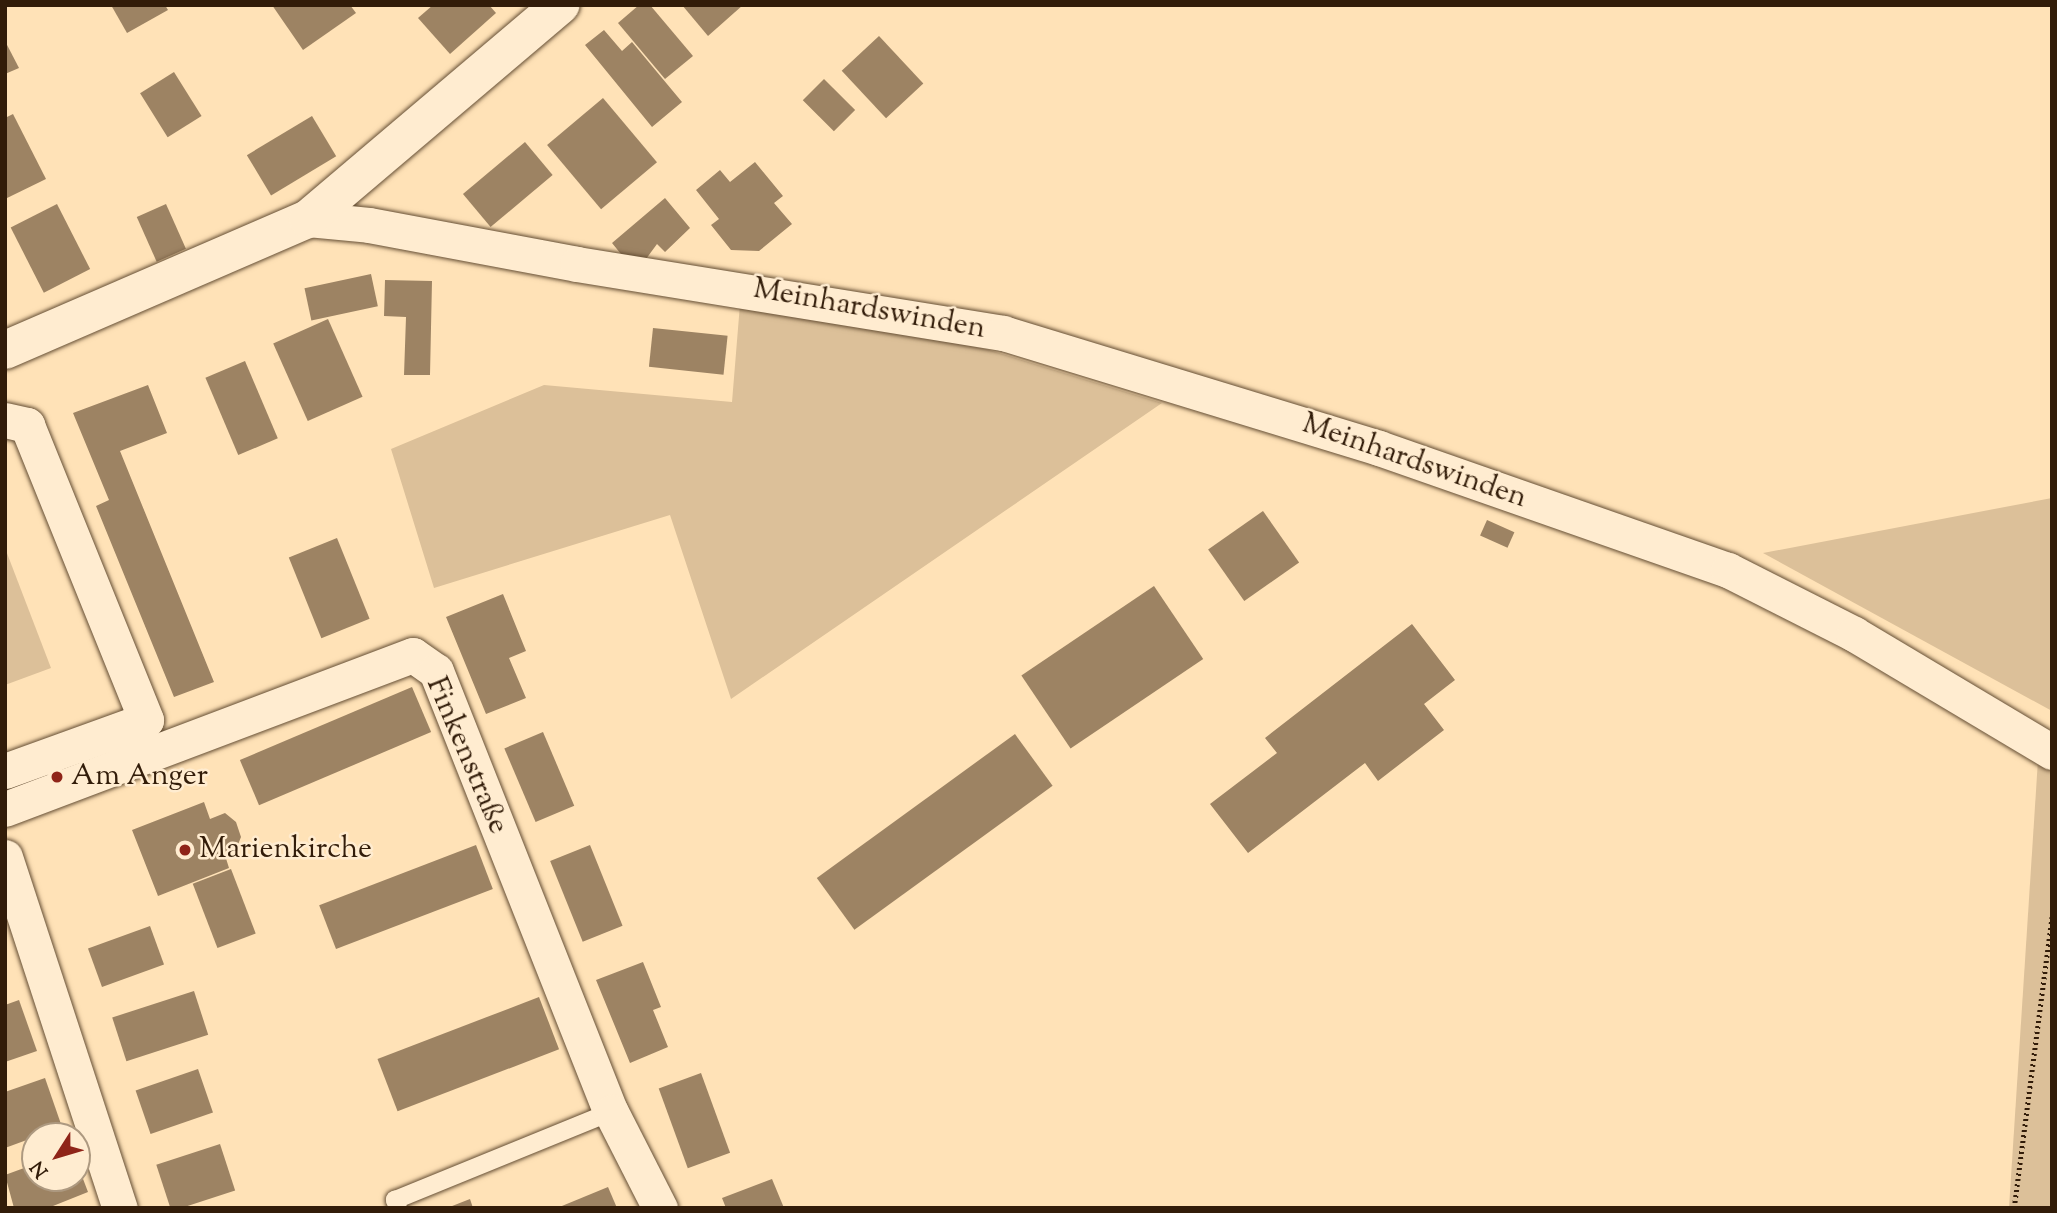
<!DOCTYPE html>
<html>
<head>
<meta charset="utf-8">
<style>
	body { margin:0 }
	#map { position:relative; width:2057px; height:1213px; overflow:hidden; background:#ffe2b7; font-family:"Sorts Mill Goudy",serif }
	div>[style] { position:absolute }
	.green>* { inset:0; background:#dcc099 }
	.building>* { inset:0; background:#9d8363; transform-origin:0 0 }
	.path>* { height:4.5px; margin-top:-2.25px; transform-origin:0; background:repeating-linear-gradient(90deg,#321c09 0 2px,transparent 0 5.5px) }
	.roads { filter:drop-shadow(0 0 2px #654e34) drop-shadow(0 0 2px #654e34) }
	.service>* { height:18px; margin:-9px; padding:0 9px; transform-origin:9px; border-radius:9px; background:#ffecd0 }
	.minor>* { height:35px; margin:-17.5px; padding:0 17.5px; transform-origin:17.5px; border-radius:17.5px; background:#ffecd0 }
	.tertiary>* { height:38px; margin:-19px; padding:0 19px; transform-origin:19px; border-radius:19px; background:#ffecd0 }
	.dots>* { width:19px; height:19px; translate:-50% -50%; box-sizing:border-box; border:4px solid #ffecd0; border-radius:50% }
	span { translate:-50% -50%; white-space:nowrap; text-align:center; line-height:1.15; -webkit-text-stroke:5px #ffecd0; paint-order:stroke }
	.street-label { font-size:30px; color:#321c09 }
	.poi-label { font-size:30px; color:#321c09 }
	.left { translate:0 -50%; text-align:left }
	.frame { position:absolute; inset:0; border:7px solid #321c09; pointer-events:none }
	.north { position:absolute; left:21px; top:1122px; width:70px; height:70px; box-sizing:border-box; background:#ffecd0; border:2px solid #ad9980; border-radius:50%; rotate:233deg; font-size:19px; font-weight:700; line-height:28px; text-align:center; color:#321c09 }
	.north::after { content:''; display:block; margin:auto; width:24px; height:32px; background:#8f2418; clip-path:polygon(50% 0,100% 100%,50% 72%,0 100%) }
</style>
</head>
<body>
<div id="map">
	<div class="green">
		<div style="clip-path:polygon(740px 304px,986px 349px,1162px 403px,731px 699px,670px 515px,434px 588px,391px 449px,544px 385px,732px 402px)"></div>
		<div style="clip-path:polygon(2052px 498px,2052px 711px,1763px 553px)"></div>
		<div style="clip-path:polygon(5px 548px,51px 668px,5px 685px)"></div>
		<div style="clip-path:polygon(2038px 760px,2052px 769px,2052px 1208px,2009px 1208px)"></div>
	</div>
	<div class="building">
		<div style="clip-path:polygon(111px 5px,165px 5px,168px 10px,127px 33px)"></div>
		<div style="clip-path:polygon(272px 5px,350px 5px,356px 13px,303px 50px)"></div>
		<div style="clip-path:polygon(433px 5px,489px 5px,496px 13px,450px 54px,418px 18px)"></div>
		<div style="clip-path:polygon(639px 5px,650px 5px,693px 56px,665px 79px,618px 23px)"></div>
		<div style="clip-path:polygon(682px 5px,743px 5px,708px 36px)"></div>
		<div style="clip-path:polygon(604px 30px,622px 51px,632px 42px,682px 102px,652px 127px,585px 45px)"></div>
		<div style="left:879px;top:36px;width:65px;height:51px;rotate:47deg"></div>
		<div style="clip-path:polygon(5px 41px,19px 68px,5px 74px)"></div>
		<div style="left:174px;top:72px;width:52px;height:40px;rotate:58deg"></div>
		<div style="left:824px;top:79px;width:44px;height:30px;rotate:45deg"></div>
		<div style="left:603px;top:98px;width:84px;height:73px;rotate:50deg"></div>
		<div style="clip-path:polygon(13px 114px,46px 179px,5px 199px,5px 118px)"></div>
		<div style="left:312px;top:116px;width:47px;height:76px;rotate:59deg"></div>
		<div style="left:525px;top:142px;width:43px;height:81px;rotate:50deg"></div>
		<div style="clip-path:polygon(755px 162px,783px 196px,774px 203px,792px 224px,759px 251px,731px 250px,711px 225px,719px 219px,696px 190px,720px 170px,730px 182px)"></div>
		<div style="clip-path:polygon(665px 198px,690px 228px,665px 252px,657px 244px,646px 259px,625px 259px,612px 243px)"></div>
		<div style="left:57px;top:204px;width:73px;height:52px;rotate:63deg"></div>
		<div style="left:166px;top:204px;width:49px;height:32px;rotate:66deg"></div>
		<div style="left:371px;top:274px;width:33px;height:68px;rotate:78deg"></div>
		<div style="clip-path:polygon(385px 280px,432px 281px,430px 375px,404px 375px,406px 317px,384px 316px)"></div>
		<div style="left:328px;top:319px;width:85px;height:60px;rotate:66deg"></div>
		<div style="left:653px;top:328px;width:75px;height:39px;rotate:6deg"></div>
		<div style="left:245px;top:361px;width:84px;height:43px;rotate:67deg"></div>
		<div style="clip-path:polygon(148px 385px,167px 433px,120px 451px,214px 682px,174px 697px,96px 506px,109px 500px,73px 413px)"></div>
		<div style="left:1263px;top:511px;width:63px;height:67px;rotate:55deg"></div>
		<div style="left:1487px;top:520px;width:30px;height:17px;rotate:24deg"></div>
		<div style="left:337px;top:538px;width:87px;height:52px;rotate:68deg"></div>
		<div style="left:1154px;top:586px;width:88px;height:160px;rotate:56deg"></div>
		<div style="clip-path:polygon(503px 594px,526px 651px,509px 658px,526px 698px,486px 714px,446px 617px)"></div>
		<div style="clip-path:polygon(1412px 624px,1455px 680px,1424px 704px,1444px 730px,1378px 781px,1365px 763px,1248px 853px,1210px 804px,1277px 753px,1265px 738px)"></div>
		<div style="left:412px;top:687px;width:49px;height:187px;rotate:67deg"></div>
		<div style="left:543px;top:732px;width:80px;height:42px;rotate:67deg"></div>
		<div style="left:1015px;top:734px;width:64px;height:245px;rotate:54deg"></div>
		<div style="clip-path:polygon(204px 802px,210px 819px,225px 813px,236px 822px,241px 837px,237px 847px,224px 852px,229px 868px,158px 896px,132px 830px)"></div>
		<div style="left:476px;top:845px;width:47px;height:168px;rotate:69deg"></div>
		<div style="left:590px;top:845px;width:87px;height:43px;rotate:68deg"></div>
		<div style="left:231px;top:869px;width:69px;height:41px;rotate:69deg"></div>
		<div style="left:150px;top:926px;width:41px;height:66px;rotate:70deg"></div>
		<div style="clip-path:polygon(643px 962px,661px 1007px,653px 1010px,668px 1047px,630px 1063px,596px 980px)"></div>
		<div style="left:194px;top:991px;width:46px;height:86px;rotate:72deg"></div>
		<div style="left:539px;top:997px;width:56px;height:173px;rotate:69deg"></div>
		<div style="clip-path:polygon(19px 1000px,37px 1051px,5px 1062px,5px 1005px)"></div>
		<div style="left:198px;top:1069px;width:46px;height:66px;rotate:71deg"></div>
		<div style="left:701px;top:1073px;width:85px;height:45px;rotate:70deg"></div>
		<div style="clip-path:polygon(45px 1078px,62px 1127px,5px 1148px,5px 1092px)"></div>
		<div style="left:220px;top:1144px;width:49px;height:67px;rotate:72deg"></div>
		<div style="clip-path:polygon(77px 1163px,88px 1192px,48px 1208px,14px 1208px,5px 1175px,35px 1164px,35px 1178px,77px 1178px)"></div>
		<div style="clip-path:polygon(772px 1179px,784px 1208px,726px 1208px,722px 1198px)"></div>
		<div style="clip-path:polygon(608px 1187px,617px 1208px,557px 1208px)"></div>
		<div style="clip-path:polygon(470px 1199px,473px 1208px,447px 1208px)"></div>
	</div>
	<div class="path">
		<div style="left:2014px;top:1208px;width:296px;rotate:-82.6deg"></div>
	</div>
	<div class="roads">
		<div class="service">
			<div style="left:398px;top:1208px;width:9px;rotate:-111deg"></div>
			<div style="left:395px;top:1200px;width:233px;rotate:-22.2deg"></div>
		</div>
		<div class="minor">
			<div style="left:308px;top:219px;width:61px;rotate:5.6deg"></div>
			<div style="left:369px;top:225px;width:212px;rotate:10.6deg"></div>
			<div style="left:577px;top:264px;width:432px;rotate:9.2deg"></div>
			<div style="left:1003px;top:333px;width:393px;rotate:17deg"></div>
			<div style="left:1379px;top:448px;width:370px;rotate:19.3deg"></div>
			<div style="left:1728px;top:570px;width:141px;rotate:26.9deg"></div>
			<div style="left:1854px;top:634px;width:230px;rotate:30.8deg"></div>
			<div style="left:5px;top:420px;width:23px;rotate:13deg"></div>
			<div style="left:27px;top:425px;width:318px;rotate:68deg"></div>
			<div style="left:146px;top:720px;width:150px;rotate:160.1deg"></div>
			<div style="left:5px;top:809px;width:436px;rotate:-20.7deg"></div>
			<div style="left:413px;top:655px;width:28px;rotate:35deg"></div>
			<div style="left:436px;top:671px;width:474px;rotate:68.4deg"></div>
			<div style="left:611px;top:1112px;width:108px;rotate:63deg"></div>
			<div style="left:5px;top:857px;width:369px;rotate:71.9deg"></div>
		</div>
		<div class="tertiary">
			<div style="left:5px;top:350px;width:330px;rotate:-23.4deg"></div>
			<div style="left:308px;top:219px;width:331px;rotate:-40.3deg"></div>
		</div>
	</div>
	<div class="dots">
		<div style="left:57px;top:777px;background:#8f2418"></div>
		<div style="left:185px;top:850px;background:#8f2418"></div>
	</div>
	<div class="street-label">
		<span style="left:869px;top:310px;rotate:10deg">Meinhardswinden</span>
		<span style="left:1414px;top:462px;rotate:19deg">Meinhardswinden</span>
		<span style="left:466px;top:756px;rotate:67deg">Finkenstraße</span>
	</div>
	<div class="poi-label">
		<span class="left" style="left:71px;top:777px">Am Anger</span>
		<span class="left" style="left:199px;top:850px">Marienkirche</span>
	</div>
	<div class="frame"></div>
	<div class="north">N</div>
</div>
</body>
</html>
